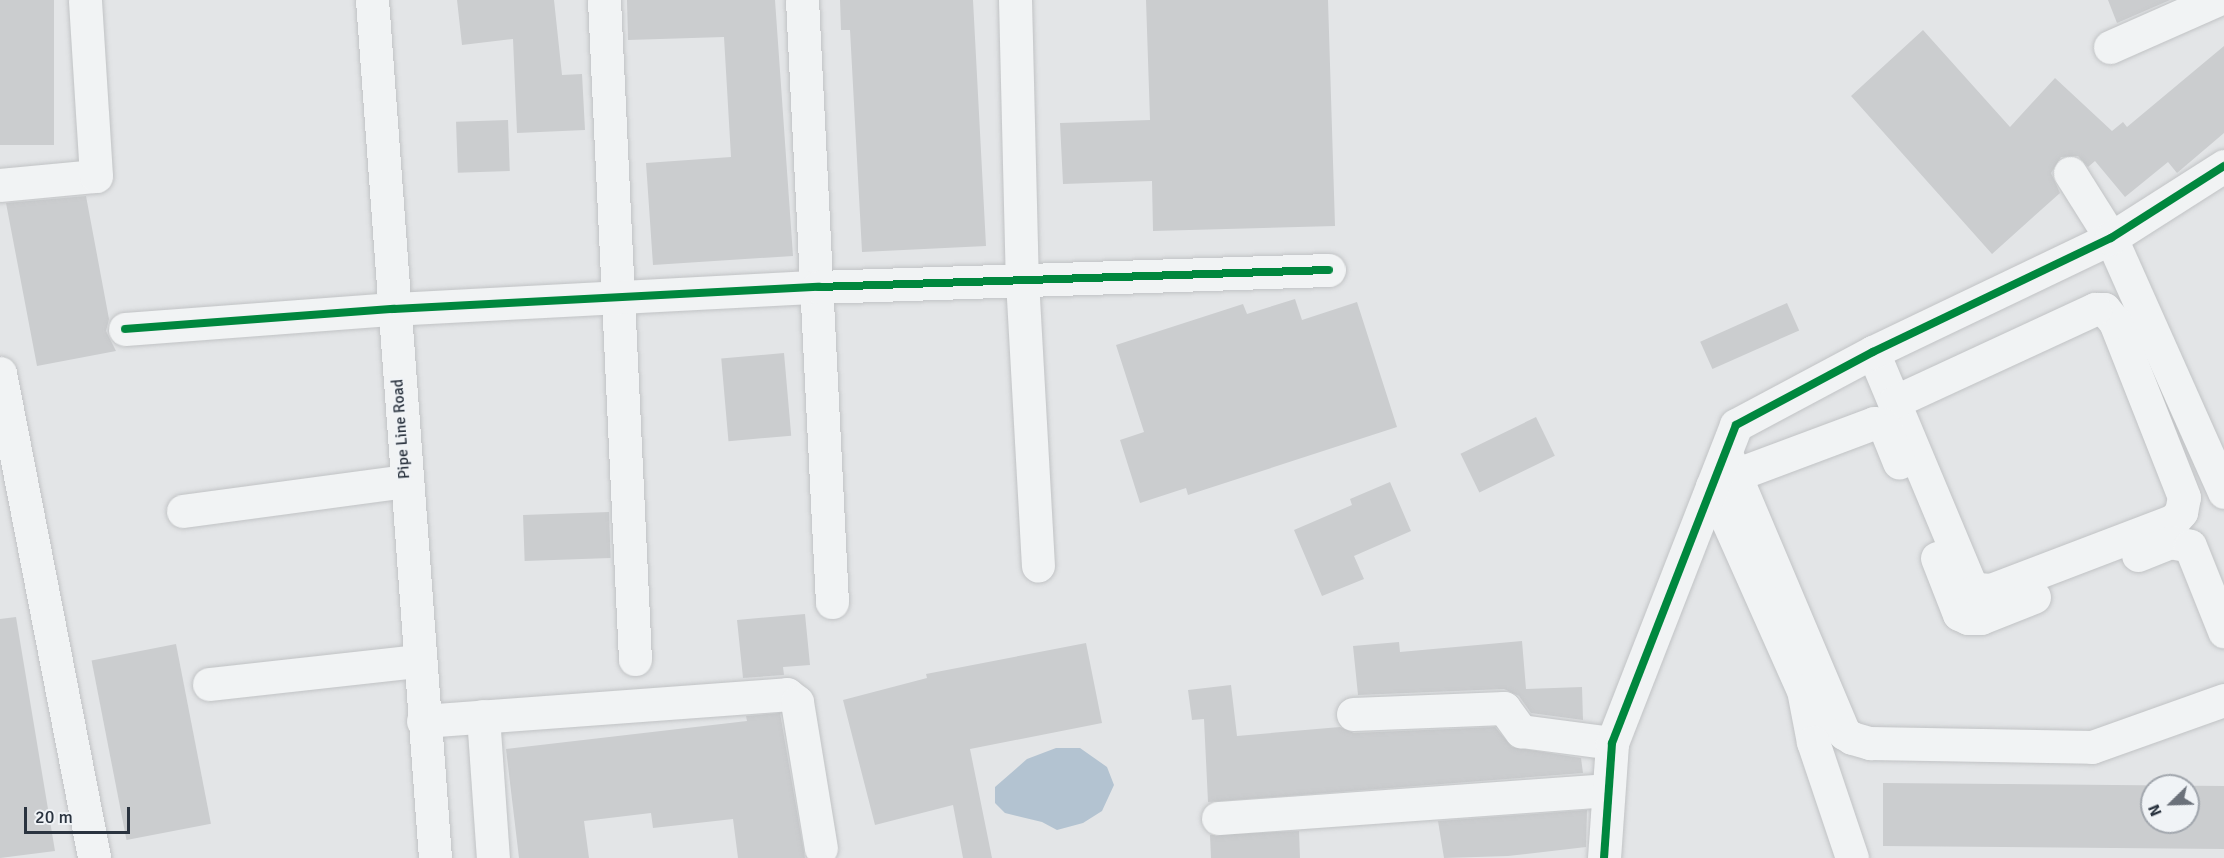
<!DOCTYPE html>
<html>
<head>
<meta charset="utf-8">
<style>
	body { margin:0 }
	#map { position:relative; width:2224px; height:858px; overflow:hidden; background:#e3e5e7; font-family:Signika,sans-serif }
	div>[style] { position:absolute }
	.water>* { inset:0; background:#b3c3d1 }
	.building>* { inset:0; background:#cbcdcf; transform-origin:0 0 }
	.roads { filter:drop-shadow(0 0 2px #c1c3c5) drop-shadow(0 0 2px #c1c3c5) }
	.minor>* { height:33px; margin:-16.5px; padding:0 16.5px; transform-origin:16.5px; border-radius:16.5px; background:#f1f3f4 }
	.tertiary>* { height:33px; margin:-16.5px; padding:0 16.5px; transform-origin:16.5px; border-radius:16.5px; background:#f1f3f4 }
	.cycleway>* { height:8px; margin:-4px; padding:0 4px; transform-origin:4px; border-radius:4px; background:#00873e }
	span { translate:-50% -50%; white-space:nowrap; text-align:center; line-height:1.15; -webkit-text-stroke:4.5px #f0f3f6; paint-order:stroke }
	.street-label { font-size:16px; color:#2a333f }
	.north { position:absolute; left:2140px; top:774px; width:60px; height:60px; box-sizing:border-box; background:#f0f3f6; border:2px solid #a1a6ad; border-radius:50%; rotate:247deg; font-size:16px; font-weight:700; line-height:24px; text-align:center; color:#2a333f }
	.north::after { content:''; display:block; margin:auto; width:21px; height:27px; background:#6b717a; clip-path:polygon(50% 0,100% 100%,50% 72%,0 100%) }
	.scale { position:absolute; left:24px; top:807px; width:106px; height:27px; box-sizing:border-box; border:3px solid #2a333f; border-top:0; padding-left:8px; font-size:18px; line-height:21px; white-space:nowrap; color:#2a333f; -webkit-text-stroke:4px #f0f3f6; paint-order:stroke }
</style>
</head>
<body>
<div id="map">
	<div class="water">
		<div style="clip-path:polygon(1056px 748px,1080px 748px,1107px 767px,1114px 785px,1102px 811px,1083px 823px,1057px 830px,1042px 822px,1005px 813px,995px 803px,995px 787px,1027px 759px)"></div>
	</div>
	<div class="building">
		<div style="left:0;top:0;width:54px;height:145px"></div>
		<div style="clip-path:polygon(457px 0,554px 0,562px 75px,582px 74px,585px 130px,517px 133px,513px 39px,462px 45px)"></div>
		<div style="clip-path:polygon(627px 0,775px 0,793px 256px,653px 265px,646px 163px,731px 157px,724px 37px,628px 40px)"></div>
		<div style="clip-path:polygon(840px 0,973px 0,986px 246px,862px 252px,850px 30px,841px 30px)"></div>
		<div style="clip-path:polygon(1146px 0,1328px 0,1335px 226px,1153px 231px,1152px 181px,1063px 184px,1060px 123px,1150px 120px)"></div>
		<div style="clip-path:polygon(2108px 0,2170px 0,2117px 23px)"></div>
		<div style="clip-path:polygon(1923px 30px,2010px 127px,2055px 78px,2112px 131px,2123px 122px,2127px 127px,2224px 46px,2224px 133px,2177px 173px,2168px 162px,2125px 197px,2095px 161px,2088px 167px,2078px 156px,2061px 157px,2051px 173px,2060px 193px,1992px 254px,1851px 96px)"></div>
		<div style="left:508px;top:120px;width:51px;height:52px;rotate:88deg"></div>
		<div style="clip-path:polygon(86px 196px,109px 319px,106px 331px,116px 351px,37px 366px,6px 203px)"></div>
		<div style="clip-path:polygon(1295px 299px,1302px 320px,1357px 302px,1397px 427px,1188px 495px,1186px 488px,1140px 503px,1120px 440px,1144px 432px,1116px 345px,1243px 304px,1247px 314px)"></div>
		<div style="left:1787px;top:303px;width:30px;height:95px;rotate:66deg"></div>
		<div style="left:784px;top:353px;width:83px;height:63px;rotate:85deg"></div>
		<div style="left:1536px;top:417px;width:43px;height:84px;rotate:64deg"></div>
		<div style="clip-path:polygon(1390px 482px,1411px 531px,1354px 556px,1364px 579px,1322px 596px,1294px 530px,1352px 505px,1350px 499px)"></div>
		<div style="left:609px;top:512px;width:46px;height:86px;rotate:88deg"></div>
		<div style="clip-path:polygon(805px 614px,810px 665px,783px 667px,784px 675px,743px 678px,737px 620px)"></div>
		<div style="clip-path:polygon(16px 617px,55px 851px,0 858px,0 619px)"></div>
		<div style="clip-path:polygon(1522px 641px,1526px 689px,1582px 687px,1583px 720px,1531px 713px,1519px 696px,1504px 689px,1358px 695px,1353px 646px,1399px 642px,1400px 652px)"></div>
		<div style="clip-path:polygon(1086px 643px,1102px 723px,970px 749px,992px 858px,963px 858px,953px 805px,875px 825px,843px 700px,927px 678px,926px 674px)"></div>
		<div style="left:176px;top:644px;width:183px;height:86px;rotate:79deg"></div>
		<div style="clip-path:polygon(1231px 685px,1237px 736px,1340px 727px,1354px 733px,1495px 727px,1512px 747px,1581px 758px,1583px 773px,1208px 802px,1204px 719px,1192px 720px,1188px 690px)"></div>
		<div style="clip-path:polygon(780px 713px,805px 858px,738px 858px,733px 819px,653px 828px,651px 813px,584px 821px,589px 858px,519px 858px,506px 749px,747px 721px,746px 716px)"></div>
		<div style="clip-path:polygon(evenodd,1883px 783px,2224px 786px,2224px 849px,1883px 846px,1883px 783px,2152px 786px,2188px 786px,2188px 822px,2152px 822px,2152px 786px)"></div>
		<div style="clip-path:polygon(1587px 810px,1586px 847px,1508px 856px,1444px 858px,1438px 821px)"></div>
		<div style="clip-path:polygon(1299px 831px,1300px 858px,1211px 858px,1210px 835px)"></div>
	</div>
	<div class="roads">
		<div class="minor">
			<div style="left:604px;top:0;width:660px;rotate:87.31deg"></div>
			<div style="left:802px;top:0;width:603px;rotate:87.15deg"></div>
			<div style="left:1015px;top:0;width:280px;rotate:88.6deg"></div>
			<div style="left:1022px;top:280px;width:286px;rotate:86.8deg"></div>
			<div style="left:2110px;top:47px;width:116px;rotate:-23.9deg"></div>
			<div style="left:2070px;top:173px;width:77px;rotate:57.8deg"></div>
			<div style="left:2111px;top:238px;width:278px;rotate:66deg"></div>
			<div style="left:0;top:185px;width:96px;rotate:-5.4deg"></div>
			<div style="left:96px;top:176px;width:176px;rotate:-93.6deg"></div>
			<div style="left:125px;top:329px;width:269px;rotate:-4.3deg"></div>
			<div style="left:393px;top:309px;width:426px;rotate:-3deg"></div>
			<div style="left:818px;top:287px;width:511px;rotate:-1.91deg"></div>
			<div style="left:1873px;top:352px;width:251px;rotate:67.3deg"></div>
			<div style="left:1970px;top:584px;width:9px;rotate:36deg"></div>
			<div style="left:1977px;top:589px;width:14px;rotate:4deg"></div>
			<div style="left:1991px;top:590px;width:196px;rotate:-20.9deg"></div>
			<div style="left:2174px;top:520px;width:11px;rotate:-49deg"></div>
			<div style="left:2181px;top:512px;width:15px;rotate:-79deg"></div>
			<div style="left:2184px;top:497px;width:188px;rotate:-111.5deg"></div>
			<div style="left:2115px;top:322px;width:17px;rotate:-130deg"></div>
			<div style="left:2104px;top:309px;width:9px;rotate:180deg"></div>
			<div style="left:2095px;top:309px;width:221px;rotate:155.2deg"></div>
			<div style="left:0;top:373px;width:494px;rotate:79deg"></div>
			<div style="left:1727px;top:456px;width:301px;rotate:67.1deg"></div>
			<div style="left:1844px;top:733px;width:9px;rotate:32deg"></div>
			<div style="left:1852px;top:738px;width:19px;rotate:16deg"></div>
			<div style="left:1870px;top:743px;width:222px;rotate:1deg"></div>
			<div style="left:2092px;top:747px;width:140px;rotate:-19.6deg"></div>
			<div style="left:1735px;top:475px;width:148px;rotate:-20.5deg"></div>
			<div style="left:1874px;top:423px;width:8px;rotate:7deg"></div>
			<div style="left:1882px;top:424px;width:7px;rotate:56deg"></div>
			<div style="left:1886px;top:430px;width:35px;rotate:68deg"></div>
			<div style="left:1712px;top:486px;width:223px;rotate:66deg"></div>
			<div style="left:1803px;top:690px;width:53px;rotate:79.1deg"></div>
			<div style="left:1813px;top:742px;width:122px;rotate:71.4deg"></div>
			<div style="left:183px;top:511px;width:224px;rotate:-7.7deg"></div>
			<div style="left:2138px;top:555px;width:35px;rotate:-22deg"></div>
			<div style="left:2170px;top:542px;width:20px;rotate:11deg"></div>
			<div style="left:2190px;top:546px;width:92px;rotate:68.2deg"></div>
			<div style="left:1937px;top:558px;width:60px;rotate:68.6deg"></div>
			<div style="left:1959px;top:614px;width:10px;rotate:24deg"></div>
			<div style="left:1968px;top:618px;width:13px"></div>
			<div style="left:1981px;top:618px;width:57px;rotate:-21.6deg"></div>
			<div style="left:209px;top:684px;width:210px;rotate:-6.3deg"></div>
			<div style="left:1353px;top:714px;width:151px;rotate:-2.3deg"></div>
			<div style="left:1504px;top:708px;width:29px;rotate:54deg"></div>
			<div style="left:1521px;top:731px;width:92px;rotate:7.5deg"></div>
			<div style="left:483px;top:716px;width:142px;rotate:86deg"></div>
			<div style="left:423px;top:721px;width:365px;rotate:-4.2deg"></div>
			<div style="left:787px;top:694px;width:13px;rotate:39deg"></div>
			<div style="left:797px;top:702px;width:148px;rotate:80.7deg"></div>
			<div style="left:1218px;top:818px;width:389px;rotate:-4.1deg"></div>
			<div style="left:1604px;top:858px;width:115px;rotate:-86deg"></div>
			<div style="left:1612px;top:743px;width:341px;rotate:-68.7deg"></div>
			<div style="left:1736px;top:425px;width:155px;rotate:-28.1deg"></div>
			<div style="left:1873px;top:352px;width:264px;rotate:-25.6deg"></div>
			<div style="left:2111px;top:238px;width:134px;rotate:-32.5deg"></div>
		</div>
		<div class="tertiary">
			<div style="left:372px;top:0;width:860px;rotate:85.8deg"></div>
		</div>
	</div>
	<div class="cycleway">
		<div style="left:125px;top:329px;width:269px;rotate:-4.3deg"></div>
		<div style="left:393px;top:309px;width:426px;rotate:-3deg"></div>
		<div style="left:818px;top:287px;width:511px;rotate:-1.91deg"></div>
		<div style="left:1604px;top:858px;width:115px;rotate:-86deg"></div>
		<div style="left:1612px;top:743px;width:341px;rotate:-68.7deg"></div>
		<div style="left:1736px;top:425px;width:155px;rotate:-28.1deg"></div>
		<div style="left:1873px;top:352px;width:264px;rotate:-25.6deg"></div>
		<div style="left:2111px;top:238px;width:134px;rotate:-32.5deg"></div>
	</div>
	<div class="street-label">
		<span style="left:401px;top:429px;rotate:-94deg">Pipe Line Road</span>
	</div>
	<div class="north">N</div>
	<div class="scale">20 m</div>
</div>
</body>
</html>
